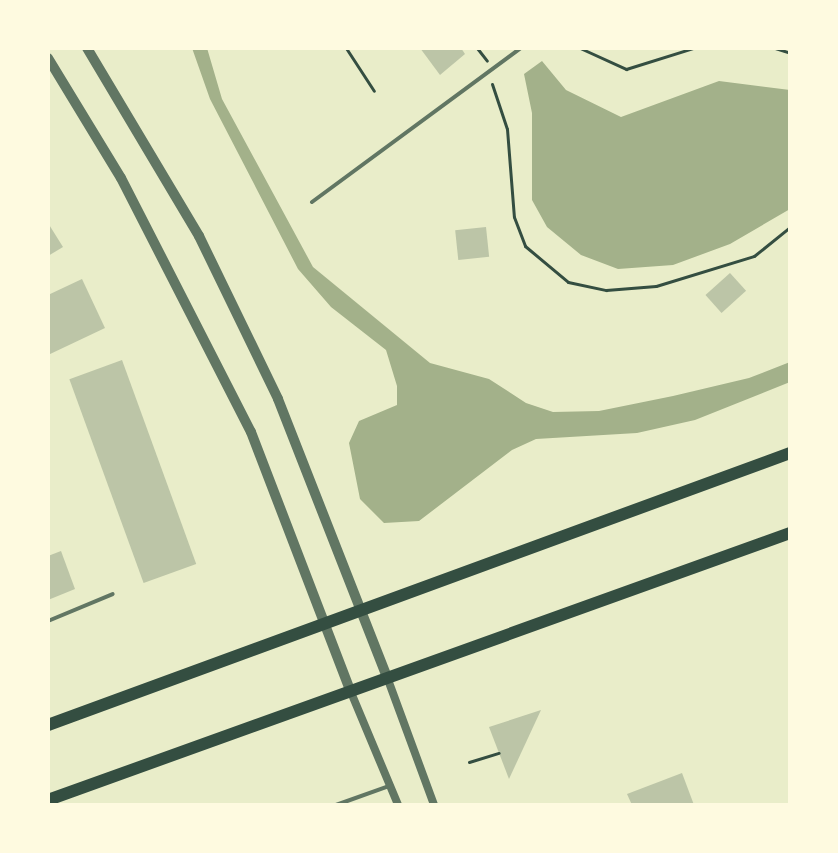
<!DOCTYPE html>
<html>
<head>
<meta charset="utf-8">
<style>
	body { margin:0 }
	#map { position:relative; width:838px; height:853px; overflow:hidden; background:#e9edc9; font-family:Figtree,sans-serif }
	div>[style] { position:absolute }
	.water>* { inset:0; background:#a3b18a }
	.building>* { inset:0; background:#bcc5a7; transform-origin:0 0 }
	.path>* { height:3px; margin:-1.5px; padding:0 1.5px; transform-origin:1.5px; border-radius:1.5px; background:#344e41 }
	.service>* { height:4px; margin:-2px; padding:0 2px; transform-origin:2px; border-radius:2px; background:#617663 }
	.minor>* { height:8px; margin:-4px; padding:0 4px; transform-origin:4px; border-radius:4px; background:#617663 }
	.tertiary>* { height:10px; margin:-5px; padding:0 5px; transform-origin:5px; border-radius:5px; background:#617663 }
	.trunk>* { height:12px; margin:-6px; padding:0 6px; transform-origin:6px; border-radius:6px; background:#344e41 }
	span { translate:-50% -50%; white-space:nowrap; text-align:center; line-height:1.15; -webkit-text-stroke:8px #fefae0; paint-order:stroke }
	.frame { position:absolute; inset:0; border:50px solid #fefae0; pointer-events:none }
</style>
</head>
<body>
<div id="map">
	<div class="water">
		<div style="clip-path:polygon(192px 48px,207px 48px,222px 99px,313px 267px,430px 363px,489px 379px,526px 403px,553px 412px,599px 411px,673px 396px,749px 378px,790px 362px,790px 382px,695px 420px,637px 433px,536px 439px,512px 450px,419px 521px,384px 523px,360px 499px,349px 443px,359px 421px,397px 405px,397px 386px,386px 350px,331px 307px,298px 269px,210px 99px)"></div>
		<div style="clip-path:polygon(542px 61px,566px 90px,621px 117px,719px 81px,790px 90px,790px 209px,730px 244px,673px 265px,618px 269px,581px 255px,547px 227px,532px 200px,532px 113px,524px 74px)"></div>
	</div>
	<div class="building">
		<div style="clip-path:polygon(420px 48px,461px 48px,465px 54px,440px 75px)"></div>
		<div style="clip-path:polygon(48px 223px,63px 247px,48px 256px)"></div>
		<div style="left:486px;top:227px;width:30px;height:31px;rotate:84deg"></div>
		<div style="left:730px;top:273px;width:24px;height:33px;rotate:48deg"></div>
		<div style="clip-path:polygon(82px 279px,105px 328px,48px 355px,48px 295px)"></div>
		<div style="left:122px;top:360px;width:217px;height:56px;rotate:70deg"></div>
		<div style="clip-path:polygon(61px 551px,75px 589px,48px 600px,48px 556px)"></div>
		<div style="clip-path:polygon(541px 710px,509px 779px,489px 727px)"></div>
		<div style="clip-path:polygon(682px 773px,694px 805px,632px 805px,627px 794px)"></div>
	</div>
	<div class="path">
		<div style="left:346px;top:48px;width:51px;rotate:56.9deg"></div>
		<div style="left:477px;top:48px;width:16px;rotate:52deg"></div>
		<div style="left:580px;top:48px;width:51px;rotate:24.5deg"></div>
		<div style="left:626px;top:69px;width:70px;rotate:-17.4deg"></div>
		<div style="left:775px;top:48px;width:16px;rotate:18deg"></div>
		<div style="left:492px;top:84px;width:47px;rotate:71.6deg"></div>
		<div style="left:507px;top:129px;width:88px;rotate:85.5deg"></div>
		<div style="left:514px;top:217px;width:31px;rotate:69deg"></div>
		<div style="left:525px;top:246px;width:56px;rotate:39.9deg"></div>
		<div style="left:568px;top:282px;width:39px;rotate:12deg"></div>
		<div style="left:606px;top:290px;width:50px;rotate:-4.6deg"></div>
		<div style="left:656px;top:286px;width:102px;rotate:-17deg"></div>
		<div style="left:754px;top:256px;width:46px;rotate:-38.9deg"></div>
		<div style="left:469px;top:762px;width:31px;rotate:-17deg"></div>
	</div>
	<div class="service">
		<div style="left:312px;top:202px;width:260px;rotate:-36.4deg"></div>
		<div style="left:48px;top:621px;width:70px;rotate:-22.6deg"></div>
		<div style="left:336px;top:805px;width:56px;rotate:-19.7deg"></div>
	</div>
	<div class="minor">
		<div style="left:387px;top:677px;width:136px;rotate:69.8deg"></div>
		<div style="left:350px;top:690px;width:125px;rotate:67.3deg"></div>
	</div>
	<div class="tertiary">
		<div style="left:87px;top:48px;width:219px;rotate:59.2deg"></div>
		<div style="left:199px;top:236px;width:181px;rotate:64.1deg"></div>
		<div style="left:278px;top:399px;width:299px;rotate:68.6deg"></div>
		<div style="left:48px;top:58px;width:140px;rotate:58.7deg"></div>
		<div style="left:121px;top:178px;width:285px;rotate:62.9deg"></div>
		<div style="left:251px;top:432px;width:276px;rotate:69deg"></div>
	</div>
	<div class="trunk">
		<div style="left:48px;top:725px;width:790px;rotate:-20.13deg"></div>
		<div style="left:48px;top:800px;width:789px;rotate:-19.79deg"></div>
	</div>
	<div class="frame"></div>
</div>
</body>
</html>
